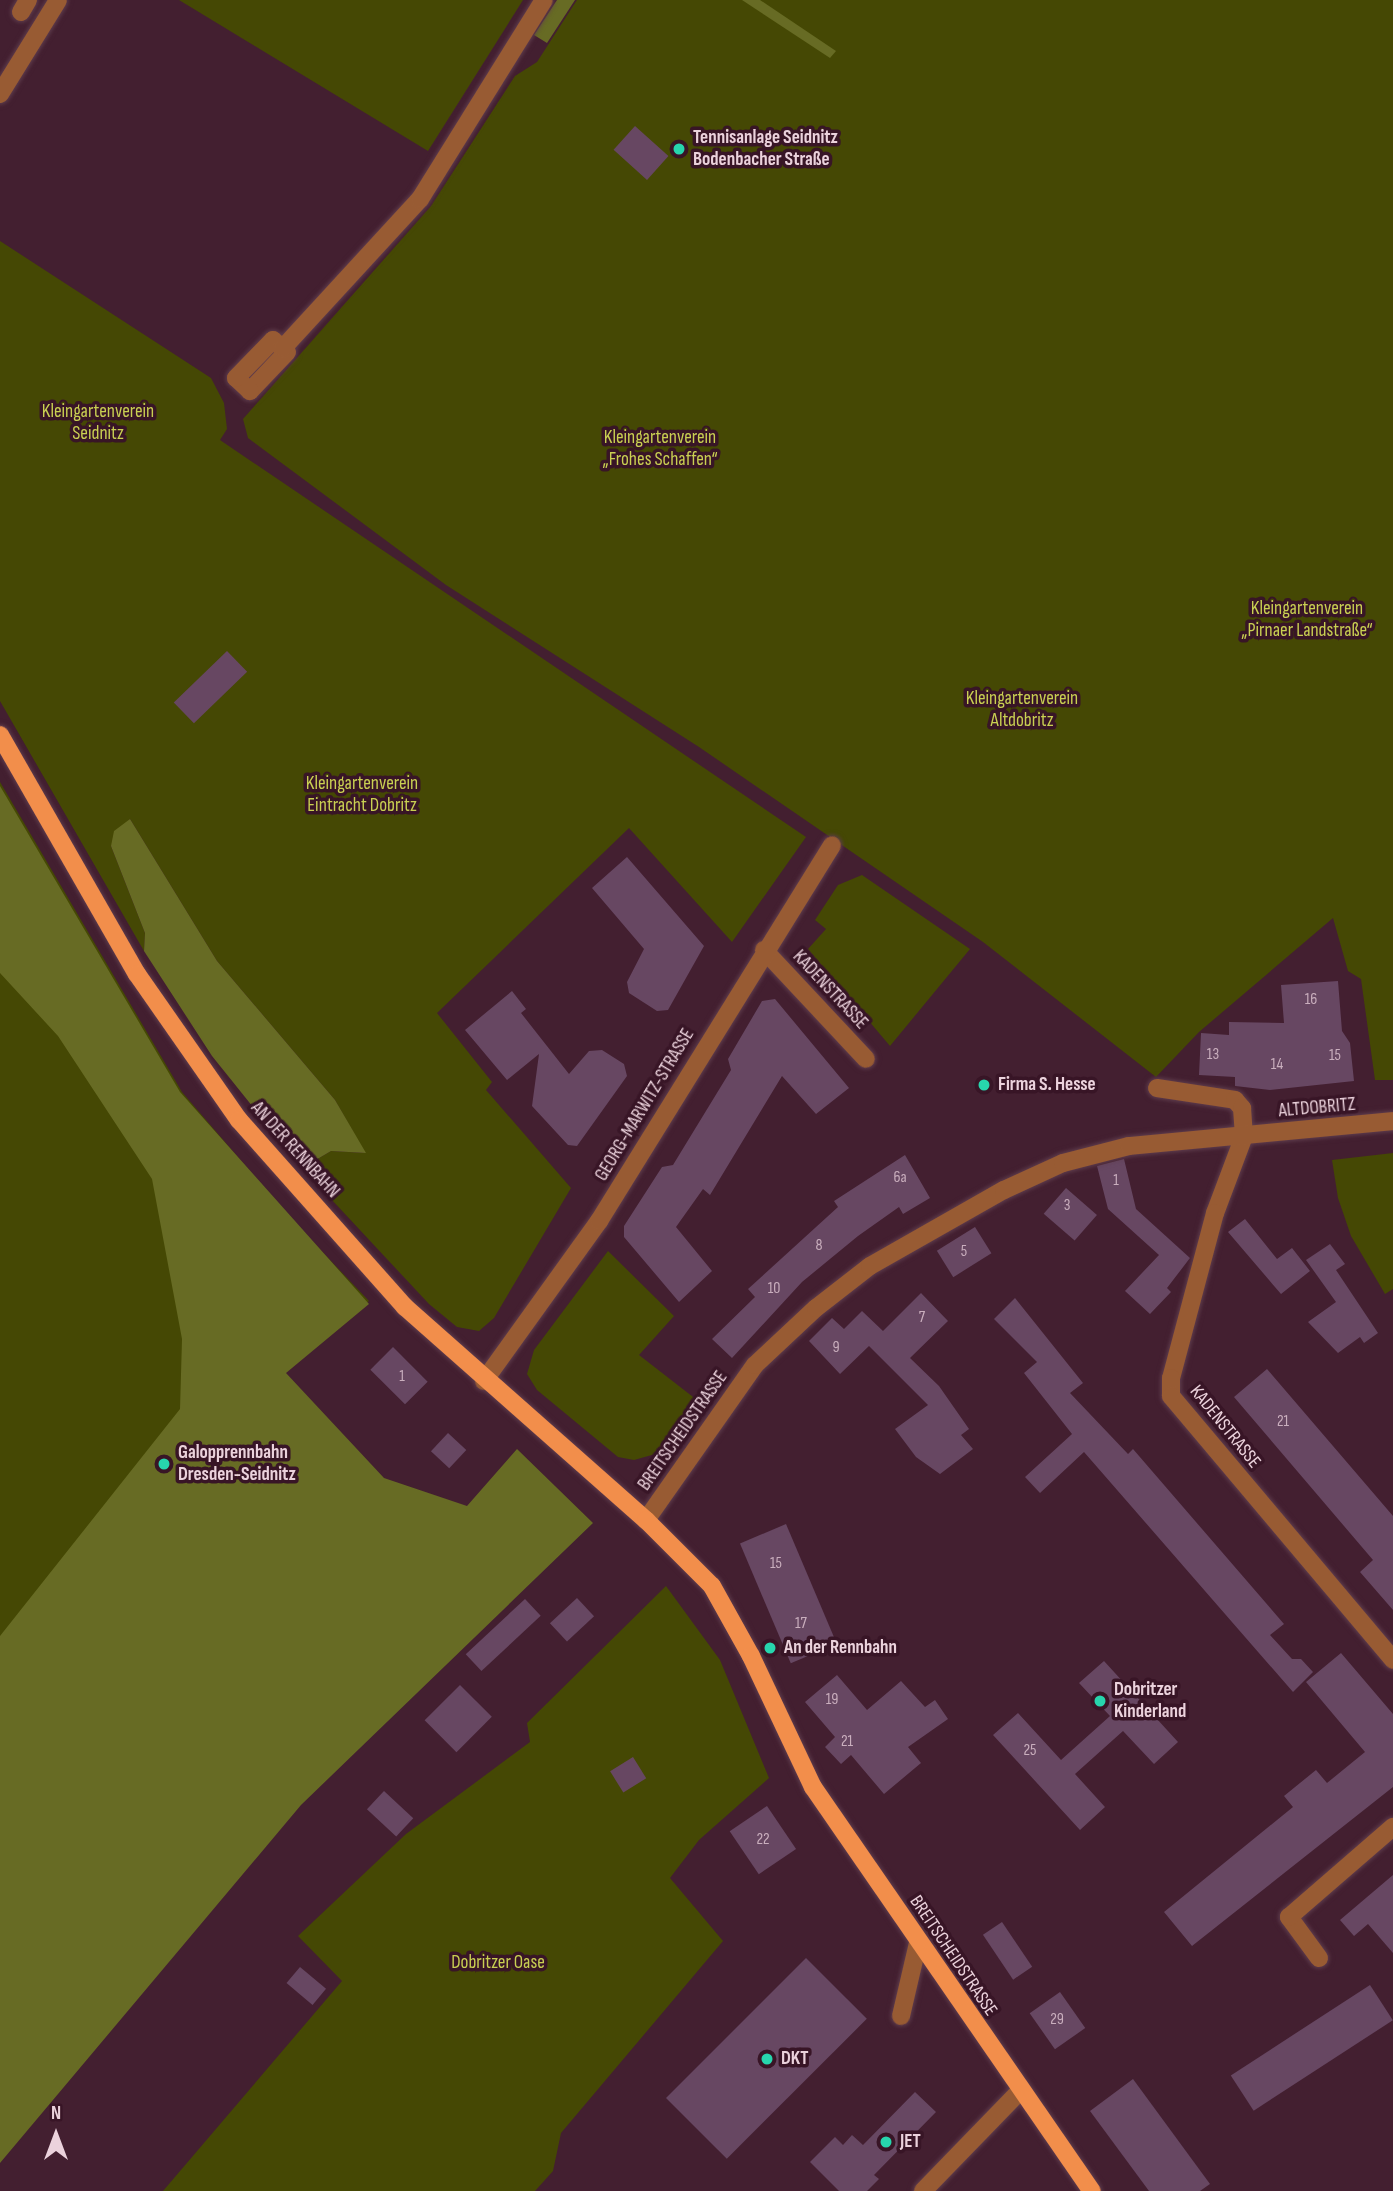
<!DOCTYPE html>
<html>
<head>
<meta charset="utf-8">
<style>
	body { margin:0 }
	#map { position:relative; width:1393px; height:2191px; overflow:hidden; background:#431f30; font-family:"Sofia Sans Condensed",sans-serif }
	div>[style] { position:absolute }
	.green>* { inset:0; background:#454804 }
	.forest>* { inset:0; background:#676b24 }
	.building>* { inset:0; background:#674762; transform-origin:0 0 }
	.roads { filter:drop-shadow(0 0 2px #5e3c4c) drop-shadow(0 0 2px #5e3c4c) }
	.minor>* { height:18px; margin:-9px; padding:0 9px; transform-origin:9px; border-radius:9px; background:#985b33 }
	.major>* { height:18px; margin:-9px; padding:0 9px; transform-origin:9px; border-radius:9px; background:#f28e4b }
	.dots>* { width:19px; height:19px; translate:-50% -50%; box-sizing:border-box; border:4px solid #381526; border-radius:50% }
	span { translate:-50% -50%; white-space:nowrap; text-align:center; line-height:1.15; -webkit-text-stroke:7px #381526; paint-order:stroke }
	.number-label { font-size:16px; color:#caafbe }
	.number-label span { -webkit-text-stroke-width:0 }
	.poi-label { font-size:19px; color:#ebd2dc; font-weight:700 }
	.left { translate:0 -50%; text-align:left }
	.park-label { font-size:19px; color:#c9d052 }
	.street-label { font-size:19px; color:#ebd2dc }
	.north { position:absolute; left:21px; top:2100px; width:70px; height:70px; -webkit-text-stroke:5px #381526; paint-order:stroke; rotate:0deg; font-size:19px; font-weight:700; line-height:28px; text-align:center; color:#ebd2dc }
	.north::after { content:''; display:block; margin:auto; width:24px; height:32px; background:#ebd2dc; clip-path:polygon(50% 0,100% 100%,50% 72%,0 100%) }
</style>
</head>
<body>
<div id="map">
	<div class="green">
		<div style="clip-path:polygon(179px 0,523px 0,428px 151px)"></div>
		<div style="clip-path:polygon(577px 0,1393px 0,1393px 1080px,1375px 1080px,1361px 979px,1348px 971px,1333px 918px,1199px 1032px,1156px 1077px,983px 942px,699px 747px,446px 585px,248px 438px,243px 419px,431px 206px,515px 76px,537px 62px)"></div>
		<div style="clip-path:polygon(0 241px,211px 378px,224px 403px,227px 429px,220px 440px,806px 837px,732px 942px,629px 828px,437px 1013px,492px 1082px,486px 1090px,571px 1188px,494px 1318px,479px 1331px,457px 1327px,429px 1304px,302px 1168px,331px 1151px,365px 1153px,335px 1100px,217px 961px,130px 819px,111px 846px,145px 933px,144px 951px,0 701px)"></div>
		<div style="clip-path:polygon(0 782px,182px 1092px,291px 1219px,369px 1301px,281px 1367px,0 2135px)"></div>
		<div style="clip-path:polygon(862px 875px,970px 949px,890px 1046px,808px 949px,826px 929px,815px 920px,838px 885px)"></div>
		<div style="clip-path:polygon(1393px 1153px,1393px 1289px,1385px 1294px,1351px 1236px,1338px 1198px,1332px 1160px)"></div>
		<div style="clip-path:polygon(608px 1251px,674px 1316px,639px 1355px,706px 1407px,659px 1453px,634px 1460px,618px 1457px,537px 1390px,527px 1374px,534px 1350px)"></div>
		<div style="clip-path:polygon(666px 1586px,720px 1660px,769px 1778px,699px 1840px,670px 1878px,723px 1941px,561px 2133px,553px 2171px,535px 2191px,163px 2191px,342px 1981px,298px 1936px,406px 1834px,530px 1742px,527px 1723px)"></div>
	</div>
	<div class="forest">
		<div style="clip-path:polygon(557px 0,575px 0,547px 43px,534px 35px)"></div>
		<div style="clip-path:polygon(742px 0,760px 0,836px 51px,830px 58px)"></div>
		<div style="clip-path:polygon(0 786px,180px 1092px,369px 1304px,286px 1373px,384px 1478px,467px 1506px,517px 1449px,593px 1523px,301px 1805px,0 2163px,0 1636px,180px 1409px,182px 1339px,152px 1179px,58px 1036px,0 973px)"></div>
		<div style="clip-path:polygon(130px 819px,217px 961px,335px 1100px,366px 1153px,331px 1151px,302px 1168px,212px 1056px,144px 951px,145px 933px,111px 846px,114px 831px)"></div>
	</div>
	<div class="building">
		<div style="left:635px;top:126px;width:45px;height:32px;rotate:42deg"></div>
		<div style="left:227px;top:651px;width:29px;height:74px;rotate:46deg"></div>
		<div style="clip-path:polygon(627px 857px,704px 946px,668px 1010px,657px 1011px,629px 993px,627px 982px,644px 949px,592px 888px)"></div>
		<div style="clip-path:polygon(1338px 981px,1342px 1031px,1350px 1043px,1354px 1081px,1270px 1090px,1235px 1086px,1235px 1077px,1199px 1075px,1201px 1033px,1229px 1035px,1229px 1022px,1284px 1023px,1281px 985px)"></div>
		<div style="clip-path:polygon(512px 991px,526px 1009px,521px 1013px,569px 1074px,589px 1051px,602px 1050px,624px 1064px,627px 1076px,577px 1146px,568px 1145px,532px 1106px,539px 1054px,507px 1080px,465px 1030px)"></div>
		<div style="clip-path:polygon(775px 999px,849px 1088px,816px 1114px,782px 1076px,710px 1195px,703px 1189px,676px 1227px,712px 1271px,679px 1302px,624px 1237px,624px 1226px,662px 1167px,673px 1165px,687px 1142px,731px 1070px,728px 1059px,762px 1001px)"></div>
		<div style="clip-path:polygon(905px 1155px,930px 1198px,903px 1214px,899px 1207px,858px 1236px,802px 1282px,732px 1358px,712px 1339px,755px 1297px,748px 1289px,838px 1207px,834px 1201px)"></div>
		<div style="clip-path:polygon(1124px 1159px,1136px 1209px,1190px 1258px,1167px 1288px,1171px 1292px,1150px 1314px,1125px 1291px,1159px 1255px,1108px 1209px,1097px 1166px)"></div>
		<div style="left:1066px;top:1188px;width:41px;height:34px;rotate:41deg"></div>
		<div style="clip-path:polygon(1245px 1219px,1277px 1259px,1292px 1248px,1310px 1271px,1281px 1294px,1228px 1232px)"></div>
		<div style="left:975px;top:1227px;width:31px;height:45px;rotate:58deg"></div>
		<div style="clip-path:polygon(1330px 1244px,1345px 1264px,1336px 1270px,1378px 1333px,1364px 1343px,1360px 1337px,1338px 1353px,1308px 1322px,1336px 1302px,1306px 1260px)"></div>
		<div style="clip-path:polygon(921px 1293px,948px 1321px,910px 1358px,939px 1386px,969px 1429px,961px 1435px,973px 1449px,940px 1474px,916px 1457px,895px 1429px,928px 1405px,869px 1346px,840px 1374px,809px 1341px,832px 1318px,844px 1329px,862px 1311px,883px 1331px)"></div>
		<div style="clip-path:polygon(1015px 1298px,1083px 1383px,1070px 1393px,1128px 1454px,1133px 1449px,1284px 1624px,1270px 1635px,1292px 1659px,1301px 1659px,1313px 1672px,1293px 1692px,1084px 1452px,1040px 1493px,1025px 1477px,1072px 1434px,1024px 1373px,1037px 1362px,994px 1319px)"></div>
		<div style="left:393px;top:1347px;width:49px;height:32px;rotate:45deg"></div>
		<div style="clip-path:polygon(1267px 1369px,1393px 1516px,1393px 1610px,1360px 1572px,1373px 1560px,1234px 1397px)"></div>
		<div style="left:448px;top:1433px;width:25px;height:25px;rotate:43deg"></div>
		<div style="left:786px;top:1524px;width:130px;height:50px;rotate:67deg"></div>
		<div style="left:577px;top:1598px;width:25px;height:37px;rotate:47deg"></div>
		<div style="left:525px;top:1599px;width:23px;height:81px;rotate:47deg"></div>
		<div style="clip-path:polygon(1341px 1653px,1393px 1714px,1393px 1787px,1192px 1946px,1164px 1912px,1293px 1807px,1284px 1796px,1316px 1770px,1327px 1783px,1365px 1752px,1306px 1682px)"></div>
		<div style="clip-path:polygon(1104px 1661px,1178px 1742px,1154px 1764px,1123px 1731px,1075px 1774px,1105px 1807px,1080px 1830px,993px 1735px,1018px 1713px,1061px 1760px,1110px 1716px,1079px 1683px)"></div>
		<div style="clip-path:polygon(837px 1675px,867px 1710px,901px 1681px,925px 1707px,935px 1700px,948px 1719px,908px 1747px,921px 1763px,884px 1794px,851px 1755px,841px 1764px,825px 1747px,835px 1737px,805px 1702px)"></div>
		<div style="left:460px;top:1685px;width:45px;height:50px;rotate:45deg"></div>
		<div style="left:633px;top:1757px;width:25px;height:27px;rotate:58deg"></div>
		<div style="left:384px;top:1791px;width:40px;height:25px;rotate:43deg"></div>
		<div style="left:767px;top:1806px;width:52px;height:45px;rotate:56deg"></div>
		<div style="clip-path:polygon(1393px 1875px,1393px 1953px,1368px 1924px,1354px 1936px,1340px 1920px)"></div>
		<div style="left:1002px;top:1922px;width:54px;height:23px;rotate:56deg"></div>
		<div style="left:806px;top:1958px;width:86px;height:198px;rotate:45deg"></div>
		<div style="left:300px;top:1967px;width:34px;height:21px;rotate:40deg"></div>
		<div style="left:1370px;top:1985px;width:42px;height:166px;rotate:57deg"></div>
		<div style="left:1060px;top:1992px;width:44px;height:37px;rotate:55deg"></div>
		<div style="clip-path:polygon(1133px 2079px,1210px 2184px,1200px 2191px,1149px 2191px,1090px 2111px)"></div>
		<div style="clip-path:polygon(915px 2092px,936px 2112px,874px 2175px,879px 2179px,867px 2191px,839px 2191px,810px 2162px,835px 2137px,843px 2145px,852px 2135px,863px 2145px)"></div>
	</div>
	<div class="roads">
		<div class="minor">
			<div style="left:21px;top:12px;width:14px;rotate:-60deg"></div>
			<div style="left:0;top:94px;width:110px;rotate:-58.3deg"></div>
			<div style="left:273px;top:340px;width:18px;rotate:41deg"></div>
			<div style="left:287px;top:352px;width:54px;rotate:133.5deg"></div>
			<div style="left:250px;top:391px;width:19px;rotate:-137deg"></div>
			<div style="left:236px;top:378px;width:53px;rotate:-45.8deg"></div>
			<div style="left:283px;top:348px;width:202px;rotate:-47.4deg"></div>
			<div style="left:420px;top:199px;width:234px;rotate:-58.1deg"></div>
			<div style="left:764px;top:950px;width:149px;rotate:46.9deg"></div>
			<div style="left:1157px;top:1088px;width:79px;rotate:8.7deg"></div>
			<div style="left:1235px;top:1100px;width:11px;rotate:49deg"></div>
			<div style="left:1242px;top:1108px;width:28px;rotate:86deg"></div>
			<div style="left:1244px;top:1136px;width:82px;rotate:110.6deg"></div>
			<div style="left:1215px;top:1213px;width:171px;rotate:104.9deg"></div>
			<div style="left:1171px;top:1378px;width:18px;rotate:90deg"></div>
			<div style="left:1171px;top:1396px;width:345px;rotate:49.9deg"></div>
			<div style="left:484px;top:1381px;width:197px;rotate:-54.3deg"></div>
			<div style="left:599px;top:1221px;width:442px;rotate:-58.2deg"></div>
			<div style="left:646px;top:1520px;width:189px;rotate:-54.9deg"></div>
			<div style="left:755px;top:1365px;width:83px;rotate:-43.1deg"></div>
			<div style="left:816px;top:1308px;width:68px;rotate:-37.9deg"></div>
			<div style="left:870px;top:1266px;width:154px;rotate:-29.6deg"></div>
			<div style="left:1004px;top:1190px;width:65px;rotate:-24.6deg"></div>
			<div style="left:1063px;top:1163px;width:68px;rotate:-14.4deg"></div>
			<div style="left:1129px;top:1146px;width:265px;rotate:-5.4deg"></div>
			<div style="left:1319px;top:1958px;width:51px;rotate:-126.2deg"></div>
			<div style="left:1289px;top:1917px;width:138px;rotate:-40.9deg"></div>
			<div style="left:901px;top:2016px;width:75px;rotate:-76.9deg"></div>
			<div style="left:923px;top:2191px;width:139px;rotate:-45.9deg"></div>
		</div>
		<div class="major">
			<div style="left:0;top:735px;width:275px;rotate:60.2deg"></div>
			<div style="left:137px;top:974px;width:178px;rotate:55.1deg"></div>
			<div style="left:239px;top:1120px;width:250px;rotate:48.4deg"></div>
			<div style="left:405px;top:1307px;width:322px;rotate:41.5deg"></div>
			<div style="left:646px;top:1520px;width:93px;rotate:45deg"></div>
			<div style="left:712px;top:1586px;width:80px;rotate:60.9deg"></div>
			<div style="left:751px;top:1656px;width:145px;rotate:64.7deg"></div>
			<div style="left:813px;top:1787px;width:491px;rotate:55.4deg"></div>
		</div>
	</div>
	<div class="dots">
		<div style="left:679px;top:149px;background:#27d5ad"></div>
		<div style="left:984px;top:1085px;background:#27d5ad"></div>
		<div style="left:164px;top:1464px;background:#27d5ad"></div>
		<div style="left:770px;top:1648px;background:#27d5ad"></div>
		<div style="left:1100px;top:1701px;background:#27d5ad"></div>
		<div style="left:767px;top:2059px;background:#27d5ad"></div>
		<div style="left:886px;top:2142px;background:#27d5ad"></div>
	</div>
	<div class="number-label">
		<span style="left:1311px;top:1000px">16</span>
		<span style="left:1213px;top:1055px">13</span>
		<span style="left:1335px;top:1056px">15</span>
		<span style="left:1277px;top:1065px">14</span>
		<span style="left:900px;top:1178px">6a</span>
		<span style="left:1116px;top:1181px">1</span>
		<span style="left:1067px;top:1206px">3</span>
		<span style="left:819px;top:1246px">8</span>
		<span style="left:964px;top:1252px">5</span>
		<span style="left:774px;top:1289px">10</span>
		<span style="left:922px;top:1318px">7</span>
		<span style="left:836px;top:1348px">9</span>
		<span style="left:402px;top:1377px">1</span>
		<span style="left:1283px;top:1422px">21</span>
		<span style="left:776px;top:1564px">15</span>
		<span style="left:801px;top:1624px">17</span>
		<span style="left:832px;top:1700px">19</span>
		<span style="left:847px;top:1742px">21</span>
		<span style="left:1030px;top:1751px">25</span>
		<span style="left:763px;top:1840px">22</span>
		<span style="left:1057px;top:2020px">29</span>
	</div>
	<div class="poi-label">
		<span class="left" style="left:693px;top:149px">Tennisanlage Seidnitz<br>Bodenbacher Straße</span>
		<span class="left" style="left:998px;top:1085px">Firma S. Hesse</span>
		<span class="left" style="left:178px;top:1464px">Galopprennbahn<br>Dresden-Seidnitz</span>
		<span class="left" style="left:784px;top:1648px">An der Rennbahn</span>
		<span class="left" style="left:1114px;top:1701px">Dobritzer<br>Kinderland</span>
		<span class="left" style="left:781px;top:2059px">DKT</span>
		<span class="left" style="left:900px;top:2142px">JET</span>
	</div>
	<div class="park-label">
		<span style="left:98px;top:423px">Kleingartenverein<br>Seidnitz</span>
		<span style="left:660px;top:449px">Kleingartenverein<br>„Frohes Schaffen“</span>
		<span style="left:1307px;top:620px">Kleingartenverein<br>„Pirnaer Landstraße“</span>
		<span style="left:1022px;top:710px">Kleingartenverein<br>Altdobritz</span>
		<span style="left:362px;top:795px">Kleingartenverein<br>Eintracht Dobritz</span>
		<span style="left:498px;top:1963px">Dobritzer Oase</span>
	</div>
	<div class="street-label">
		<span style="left:830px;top:990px;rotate:47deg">KADENSTRASSE</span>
		<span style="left:645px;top:1105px;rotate:-59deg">GEORG-MARWITZ-STRASSE</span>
		<span style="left:1317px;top:1108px;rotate:-5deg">ALTDOBRITZ</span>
		<span style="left:295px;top:1150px;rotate:48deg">AN DER RENNBAHN</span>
		<span style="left:1225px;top:1427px;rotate:51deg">KADENSTRASSE</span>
		<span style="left:683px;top:1431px;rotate:-55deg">BREITSCHEIDSTRASSE</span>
		<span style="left:953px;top:1956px;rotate:56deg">BREITSCHEIDSTRASSE</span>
	</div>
	<div class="north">N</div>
</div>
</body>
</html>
